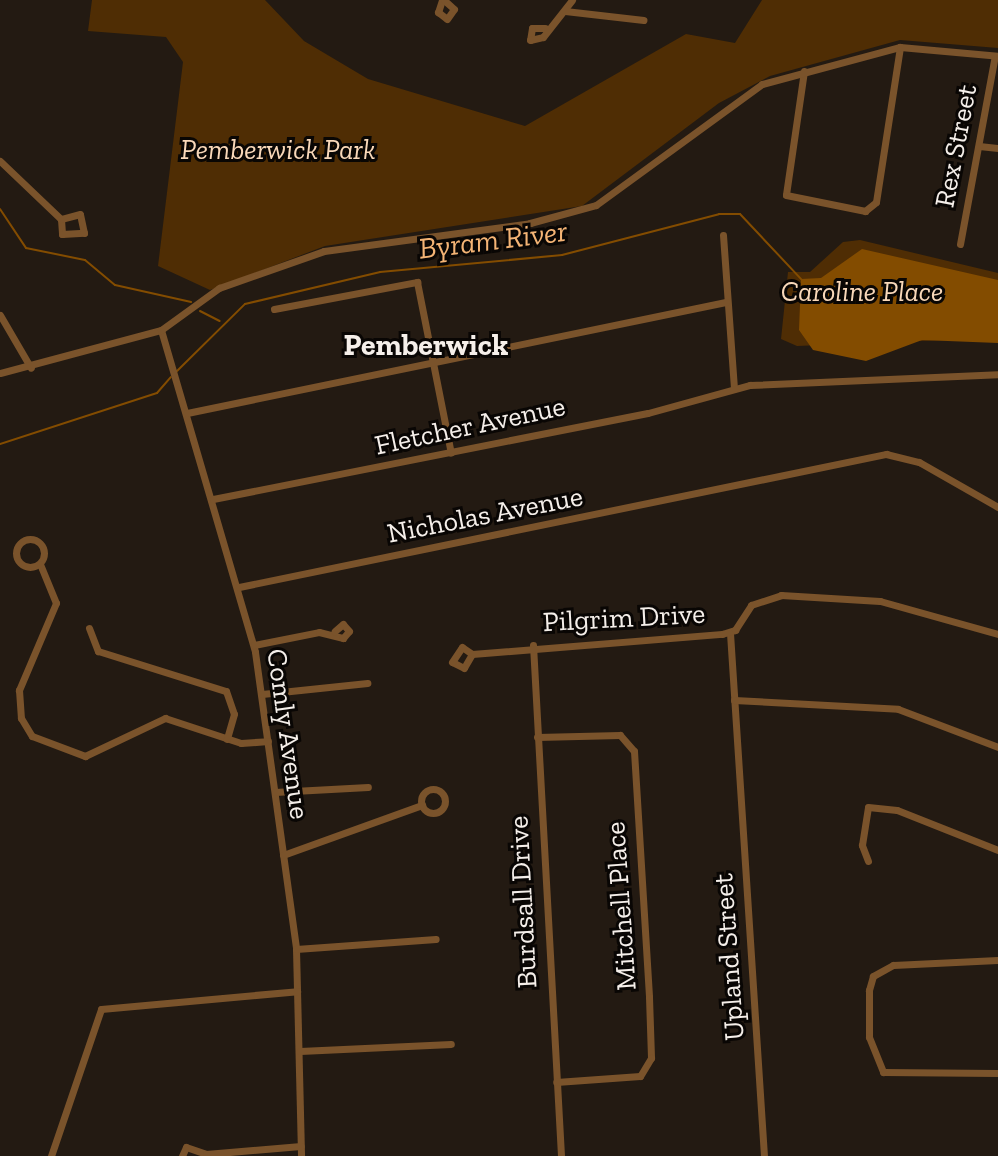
<!DOCTYPE html>
<html>
<head>
<meta charset="utf-8">
<style>
	body { margin:0 }
	#map { position:relative; width:998px; height:1156px; overflow:hidden; background:#231a12; font-family:"Zilla Slab",serif }
	div>[style] { position:absolute }
	.green>* { inset:0; background:#4f2d04 }
	.water>* { inset:0; background:#834c00 }
	.stream>* { height:2px; margin:-1px; padding:0 1px; transform-origin:1px; border-radius:1px; background:#834c00 }
	.street>* { height:7px; margin:-3.5px; padding:0 3.5px; transform-origin:3.5px; border-radius:3.5px; background:#7a532b }
	.street>.ring { margin:-3.5px; padding:0; box-sizing:content-box; background:none; border:7px solid #7a532b; border-radius:50% }
	span { translate:-50% -50%; white-space:nowrap; text-align:center; line-height:1.15; -webkit-text-stroke:6px #090604; paint-order:stroke }
	.street-label { font-size:28px; color:#f5efea }
	.park-label { font-size:28px; color:#f9d8b9; font-style:italic }
	.water-label { font-size:30px; color:#f4b475; font-style:italic }
	.neighbourhood-label { font-size:30px; color:#f5efea; font-weight:700 }
</style>
</head>
<body>
<div id="map">
	<div class="green">
		<div style="clip-path:polygon(92px 0,265px 0,304px 41px,368px 79px,525px 126px,686px 34px,735px 43px,762px 0,998px 0,998px 48px,900px 40px,770px 76px,719px 103px,582px 206px,325px 246px,210px 290px,158px 266px,183px 62px,166px 37px,88px 31px)"></div>
		<div style="clip-path:polygon(860px 240px,998px 273px,998px 338px,797px 346px,781px 339px,788px 272px,810px 272px,843px 242px)"></div>
	</div>
	<div class="water">
		<div style="clip-path:polygon(862px 249px,998px 280px,998px 343px,922px 340px,866px 361px,813px 350px,799px 330px,801px 279px,821px 278px)"></div>
	</div>
	<div class="stream">
		<div style="left:0;top:209px;width:47px;rotate:56.3deg"></div>
		<div style="left:26px;top:248px;width:60px;rotate:11.5deg"></div>
		<div style="left:85px;top:260px;width:39px;rotate:40deg"></div>
		<div style="left:115px;top:285px;width:78px;rotate:12.6deg"></div>
		<div style="left:200px;top:311px;width:22px;rotate:27deg"></div>
		<div style="left:176px;top:372px;width:97px;rotate:-44.6deg"></div>
		<div style="left:245px;top:304px;width:139px;rotate:-13.3deg"></div>
		<div style="left:380px;top:272px;width:183px;rotate:-5.3deg"></div>
		<div style="left:562px;top:255px;width:162px;rotate:-14.6deg"></div>
		<div style="left:719px;top:214px;width:21px"></div>
		<div style="left:740px;top:214px;width:91px;rotate:46.8deg"></div>
		<div style="left:0;top:444px;width:165px;rotate:-18deg"></div>
		<div style="left:157px;top:393px;width:21px;rotate:-49deg"></div>
	</div>
	<div class="street">
		<div style="left:442px;top:0;width:13px;rotate:108deg"></div>
		<div style="left:438px;top:12px;width:11px;rotate:38deg"></div>
		<div style="left:447px;top:19px;width:12px;rotate:-55deg"></div>
		<div style="left:454px;top:9px;width:13px;rotate:-138deg"></div>
		<div style="left:565px;top:11px;width:79px;rotate:6.6deg"></div>
		<div style="left:545px;top:28px;width:13px;rotate:180deg"></div>
		<div style="left:532px;top:28px;width:12px;rotate:99deg"></div>
		<div style="left:530px;top:40px;width:13px;rotate:-13deg"></div>
		<div style="left:543px;top:37px;width:47px;rotate:-51.9deg"></div>
		<div style="left:804px;top:71px;width:125px;rotate:98.3deg"></div>
		<div style="left:786px;top:195px;width:81px;rotate:11.4deg"></div>
		<div style="left:865px;top:211px;width:14px;rotate:-39deg"></div>
		<div style="left:876px;top:202px;width:157px;rotate:-81.2deg"></div>
		<div style="left:979px;top:146px;width:19px;rotate:6deg"></div>
		<div style="left:0;top:161px;width:84px;rotate:43.6deg"></div>
		<div style="left:61px;top:219px;width:15px;rotate:86deg"></div>
		<div style="left:62px;top:234px;width:22px;rotate:-3deg"></div>
		<div style="left:84px;top:233px;width:19px;rotate:-102deg"></div>
		<div style="left:80px;top:214px;width:20px;rotate:165deg"></div>
		<div style="left:723px;top:235px;width:154px;rotate:85.9deg"></div>
		<div style="left:960px;top:244px;width:191px;rotate:-79.5deg"></div>
		<div style="left:274px;top:309px;width:146px;rotate:-10.7deg"></div>
		<div style="left:417px;top:282px;width:174px;rotate:78.8deg"></div>
		<div style="left:0;top:315px;width:61px;rotate:59.7deg"></div>
		<div style="left:161px;top:330px;width:335px;rotate:73.7deg"></div>
		<div style="left:255px;top:652px;width:300px;rotate:82.1deg"></div>
		<div style="left:296px;top:949px;width:207px;rotate:88.6deg"></div>
		<div style="left:0;top:373px;width:167px;rotate:-15deg"></div>
		<div style="left:161px;top:330px;width:72px;rotate:-35.9deg"></div>
		<div style="left:219px;top:288px;width:111px;rotate:-19.4deg"></div>
		<div style="left:324px;top:251px;width:208px;rotate:-7.7deg"></div>
		<div style="left:530px;top:223px;width:68px;rotate:-15.3deg"></div>
		<div style="left:596px;top:205px;width:205px;rotate:-36.1deg"></div>
		<div style="left:762px;top:84px;width:143px;rotate:-15deg"></div>
		<div style="left:900px;top:47px;width:98px;rotate:5.2deg"></div>
		<div style="left:187px;top:413px;width:550px;rotate:-11.64deg"></div>
		<div style="left:213px;top:499px;width:443px;rotate:-11.2deg"></div>
		<div style="left:648px;top:413px;width:106px;rotate:-15.4deg"></div>
		<div style="left:750px;top:385px;width:248px;rotate:-2.5deg"></div>
		<div class="ring" style="left:16px;top:539px;width:21px;height:21px"></div>
		<div style="left:40px;top:564px;width:42px;rotate:67.7deg"></div>
		<div style="left:56px;top:603px;width:95px;rotate:113deg"></div>
		<div style="left:19px;top:690px;width:28px;rotate:86deg"></div>
		<div style="left:21px;top:718px;width:21px;rotate:59deg"></div>
		<div style="left:32px;top:736px;width:57px;rotate:20.7deg"></div>
		<div style="left:85px;top:756px;width:89px;rotate:-25.4deg"></div>
		<div style="left:165px;top:718px;width:80px;rotate:18.2deg"></div>
		<div style="left:241px;top:743px;width:27px;rotate:-4deg"></div>
		<div style="left:239px;top:587px;width:661px;rotate:-11.62deg"></div>
		<div style="left:886px;top:454px;width:34px;rotate:14deg"></div>
		<div style="left:919px;top:462px;width:91px;rotate:29.7deg"></div>
		<div style="left:89px;top:628px;width:25px;rotate:69deg"></div>
		<div style="left:98px;top:651px;width:134px;rotate:17.4deg"></div>
		<div style="left:226px;top:691px;width:24px;rotate:71deg"></div>
		<div style="left:234px;top:714px;width:26px;rotate:106deg"></div>
		<div style="left:730px;top:633px;width:524px;rotate:86.28deg"></div>
		<div style="left:254px;top:645px;width:66px;rotate:-11.3deg"></div>
		<div style="left:319px;top:632px;width:25px;rotate:14deg"></div>
		<div style="left:343px;top:638px;width:9px;rotate:-49deg"></div>
		<div style="left:349px;top:631px;width:9px;rotate:-131deg"></div>
		<div style="left:343px;top:624px;width:11px;rotate:139deg"></div>
		<div style="left:533px;top:645px;width:512px;rotate:86.86deg"></div>
		<div style="left:472px;top:654px;width:16px;rotate:120deg"></div>
		<div style="left:464px;top:668px;width:13px;rotate:-153deg"></div>
		<div style="left:452px;top:662px;width:18px;rotate:-56deg"></div>
		<div style="left:462px;top:647px;width:12px;rotate:35deg"></div>
		<div style="left:472px;top:654px;width:251px;rotate:-4.6deg"></div>
		<div style="left:722px;top:634px;width:14px;rotate:-17deg"></div>
		<div style="left:735px;top:630px;width:30px;rotate:-57deg"></div>
		<div style="left:751px;top:605px;width:32px;rotate:-18deg"></div>
		<div style="left:781px;top:595px;width:99px;rotate:3.5deg"></div>
		<div style="left:880px;top:601px;width:123px;rotate:15.6deg"></div>
		<div style="left:262px;top:694px;width:106px;rotate:-6deg"></div>
		<div style="left:734px;top:700px;width:164px;rotate:3.1deg"></div>
		<div style="left:898px;top:709px;width:107px;rotate:20.8deg"></div>
		<div style="left:537px;top:737px;width:83px;rotate:-1.4deg"></div>
		<div style="left:620px;top:735px;width:21px;rotate:49deg"></div>
		<div style="left:634px;top:751px;width:246px;rotate:86.5deg"></div>
		<div style="left:649px;top:997px;width:61px;rotate:88.1deg"></div>
		<div style="left:651px;top:1058px;width:21px;rotate:121deg"></div>
		<div style="left:640px;top:1076px;width:84px;rotate:175.9deg"></div>
		<div class="ring" style="left:421px;top:789px;width:17px;height:17px"></div>
		<div style="left:275px;top:792px;width:93px;rotate:-3.1deg"></div>
		<div style="left:283px;top:855px;width:148px;rotate:-19.8deg"></div>
		<div style="left:868px;top:861px;width:17px;rotate:-111deg"></div>
		<div style="left:862px;top:845px;width:38px;rotate:-81deg"></div>
		<div style="left:868px;top:807px;width:29px;rotate:6deg"></div>
		<div style="left:897px;top:810px;width:109px;rotate:21.6deg"></div>
		<div style="left:296px;top:949px;width:140px;rotate:-4.1deg"></div>
		<div style="left:998px;top:960px;width:105px;rotate:177.3deg"></div>
		<div style="left:893px;top:965px;width:23px;rotate:151deg"></div>
		<div style="left:873px;top:976px;width:15px;rotate:106deg"></div>
		<div style="left:869px;top:990px;width:47px;rotate:90deg"></div>
		<div style="left:869px;top:1037px;width:38px;rotate:68deg"></div>
		<div style="left:883px;top:1072px;width:115px;rotate:0.5deg"></div>
		<div style="left:300px;top:1051px;width:151px;rotate:-2.7deg"></div>
		<div style="left:51px;top:1156px;width:155px;rotate:-71.2deg"></div>
		<div style="left:101px;top:1009px;width:197px;rotate:-5.2deg"></div>
		<div style="left:182px;top:1156px;width:10px;rotate:-66deg"></div>
		<div style="left:186px;top:1147px;width:21px;rotate:19deg"></div>
		<div style="left:206px;top:1154px;width:95px;rotate:-4.8deg"></div>
	</div>
	<div class="street-label">
		<span style="left:956px;top:146px;rotate:-79deg">Rex Street</span>
		<span style="left:470px;top:426px;rotate:-12deg">Fletcher Avenue</span>
		<span style="left:485px;top:515px;rotate:-11deg">Nicholas Avenue</span>
		<span style="left:624px;top:618px;rotate:-3deg">Pilgrim Drive</span>
		<span style="left:288px;top:734px;rotate:82deg">Comly Avenue</span>
		<span style="left:523px;top:902px;rotate:-93deg">Burdsall Drive</span>
		<span style="left:621px;top:906px;rotate:-94deg">Mitchell Place</span>
		<span style="left:729px;top:957px;rotate:-94deg">Upland Street</span>
	</div>
	<div class="park-label">
		<span style="left:278px;top:150px">Pemberwick Park</span>
		<span style="left:862px;top:292px">Caroline Place</span>
	</div>
	<div class="water-label">
		<span style="left:493px;top:240px;rotate:-7deg">Byram River</span>
	</div>
	<div class="neighbourhood-label">
		<span style="left:426px;top:345px">Pemberwick</span>
	</div>
</div>
</body>
</html>
